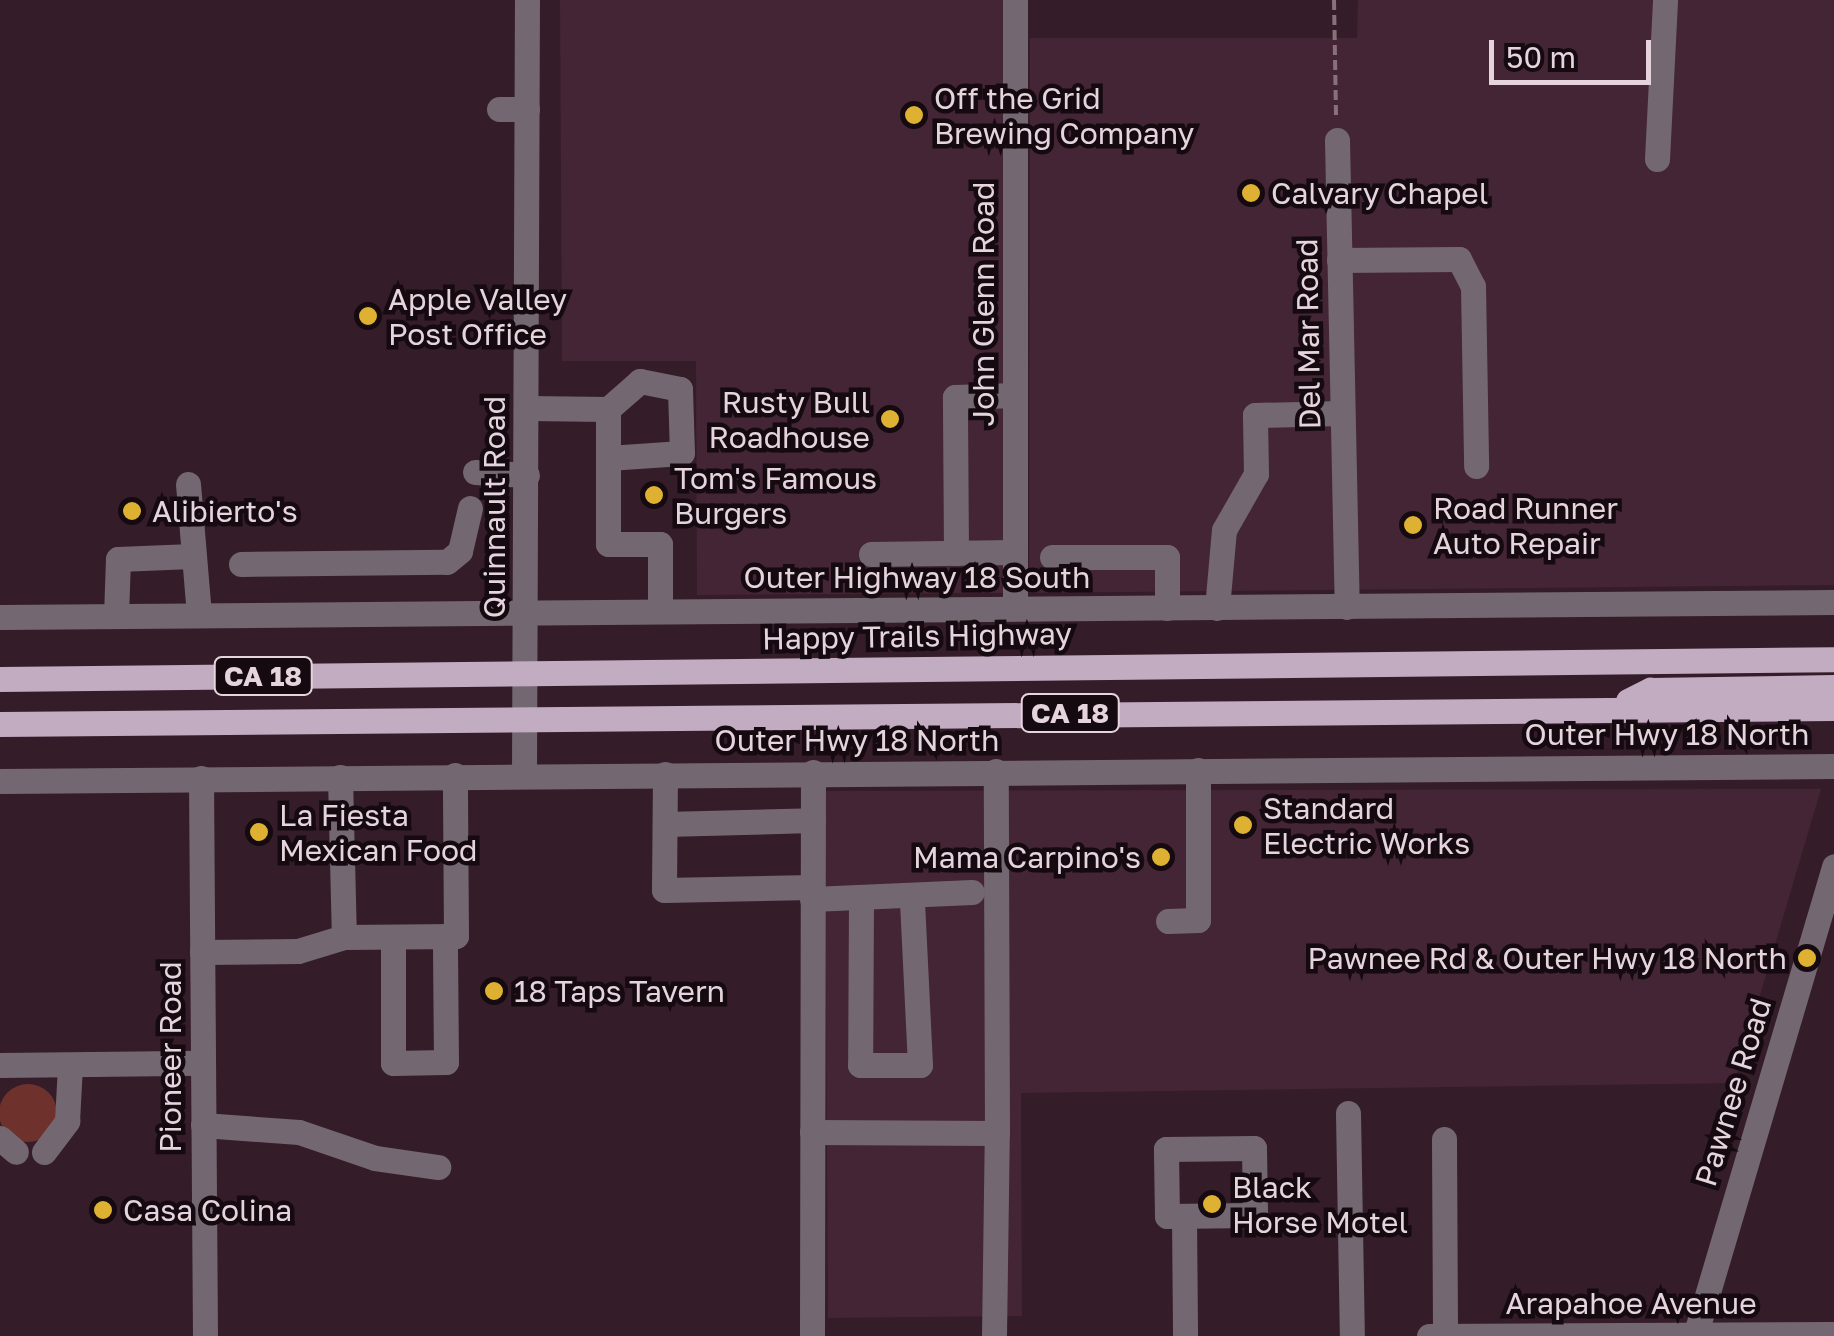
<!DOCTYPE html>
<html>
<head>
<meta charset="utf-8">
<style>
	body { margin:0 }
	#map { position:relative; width:1834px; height:1336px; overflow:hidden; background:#351c29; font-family:"Golos Text",sans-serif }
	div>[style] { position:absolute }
	.built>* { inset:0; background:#442536 }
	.green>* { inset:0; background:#6e312b }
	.round { border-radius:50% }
	.path>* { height:4px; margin-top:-2px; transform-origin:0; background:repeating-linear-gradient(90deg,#87717c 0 10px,transparent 0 15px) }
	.minor>* { height:25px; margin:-12.5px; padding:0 12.5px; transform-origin:12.5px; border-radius:12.5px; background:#736872 }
	.major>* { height:25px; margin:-12.5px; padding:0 12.5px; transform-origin:12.5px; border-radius:12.5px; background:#c2acc1 }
	.dots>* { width:28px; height:28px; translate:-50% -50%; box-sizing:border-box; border:5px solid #150a10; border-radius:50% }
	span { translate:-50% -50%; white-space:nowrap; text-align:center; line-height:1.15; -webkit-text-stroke:9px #150a10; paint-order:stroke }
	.shield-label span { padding:2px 8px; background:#150a10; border:2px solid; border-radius:8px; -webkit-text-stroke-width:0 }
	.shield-label { font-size:28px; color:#e6d4dd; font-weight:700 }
	.poi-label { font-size:30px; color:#e6d4dd }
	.left { translate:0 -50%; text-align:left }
	.right { translate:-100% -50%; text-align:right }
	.street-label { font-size:30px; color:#e6d4dd }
	.scale { position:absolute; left:1489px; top:40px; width:162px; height:45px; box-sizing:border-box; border:5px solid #e6d4dd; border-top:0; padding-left:12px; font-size:30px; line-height:35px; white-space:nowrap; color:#e6d4dd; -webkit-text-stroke:8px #150a10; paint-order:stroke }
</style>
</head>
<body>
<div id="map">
	<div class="built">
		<div style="clip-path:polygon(560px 0,1004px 0,1004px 593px,697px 595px,696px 361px,562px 361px)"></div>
		<div style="clip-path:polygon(1358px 0,1834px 0,1834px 585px,1029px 593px,1030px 38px,1357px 38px)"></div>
		<div style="clip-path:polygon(1821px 789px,1734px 1083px,1021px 1093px,1022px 1316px,828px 1318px,825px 791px)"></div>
	</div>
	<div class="green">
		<div class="round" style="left:-1px;top:1084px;width:58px;height:58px"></div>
	</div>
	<div class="path">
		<div style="left:1334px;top:0;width:115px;rotate:89deg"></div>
	</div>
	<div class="minor">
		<div style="left:499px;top:109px;width:28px"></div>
		<div style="left:1337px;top:140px;width:467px;rotate:88.8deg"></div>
		<div style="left:1657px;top:159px;width:159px;rotate:-87.1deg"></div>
		<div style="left:1339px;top:260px;width:120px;rotate:-0.5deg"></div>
		<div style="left:1459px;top:259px;width:30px;rotate:63deg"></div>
		<div style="left:1473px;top:286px;width:180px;rotate:89deg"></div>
		<div style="left:527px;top:408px;width:81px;rotate:0.7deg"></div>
		<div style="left:608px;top:458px;width:74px;rotate:-3.9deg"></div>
		<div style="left:682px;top:453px;width:64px;rotate:-91.8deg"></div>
		<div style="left:680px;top:389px;width:41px;rotate:-168.7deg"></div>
		<div style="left:640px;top:381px;width:43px;rotate:138.8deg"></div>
		<div style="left:608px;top:409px;width:135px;rotate:90deg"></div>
		<div style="left:608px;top:544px;width:52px"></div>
		<div style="left:660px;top:544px;width:67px;rotate:90deg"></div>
		<div style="left:475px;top:472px;width:52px;rotate:3.3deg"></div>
		<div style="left:188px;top:484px;width:131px;rotate:85.2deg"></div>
		<div style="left:956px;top:553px;width:156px;rotate:-90.4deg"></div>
		<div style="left:955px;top:397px;width:60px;rotate:-1.9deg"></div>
		<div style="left:871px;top:554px;width:144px;rotate:-0.8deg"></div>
		<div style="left:1052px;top:557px;width:115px"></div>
		<div style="left:1167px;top:557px;width:51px;rotate:90deg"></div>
		<div style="left:241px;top:564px;width:206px;rotate:-0.6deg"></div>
		<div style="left:447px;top:562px;width:17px;rotate:-40deg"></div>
		<div style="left:460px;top:551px;width:44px;rotate:-76.9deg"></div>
		<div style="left:1015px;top:608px;width:608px;rotate:-90deg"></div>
		<div style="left:1217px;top:608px;width:78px;rotate:-84.9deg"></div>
		<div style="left:1224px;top:530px;width:64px;rotate:-60.3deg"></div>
		<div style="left:1256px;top:474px;width:59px;rotate:-91deg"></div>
		<div style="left:1255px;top:415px;width:87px;rotate:-1.3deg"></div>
		<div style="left:116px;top:616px;width:57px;rotate:-88deg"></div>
		<div style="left:118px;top:559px;width:74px;rotate:-2.3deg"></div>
		<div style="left:0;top:617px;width:1834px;rotate:-0.47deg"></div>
		<div style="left:665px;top:774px;width:116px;rotate:90.5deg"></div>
		<div style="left:664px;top:890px;width:148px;rotate:-1.2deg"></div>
		<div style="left:524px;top:775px;width:775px;rotate:-89.78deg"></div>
		<div style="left:340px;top:777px;width:160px;rotate:88.6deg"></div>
		<div style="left:344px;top:937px;width:112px;rotate:-0.5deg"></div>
		<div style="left:456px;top:936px;width:161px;rotate:-90.4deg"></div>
		<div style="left:201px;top:778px;width:558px;rotate:89.59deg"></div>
		<div style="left:0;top:781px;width:1834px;rotate:-0.47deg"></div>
		<div style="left:665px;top:824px;width:148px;rotate:-1.5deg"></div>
		<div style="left:812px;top:899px;width:160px;rotate:-2.5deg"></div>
		<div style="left:861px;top:900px;width:165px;rotate:90.3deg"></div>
		<div style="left:860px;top:1065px;width:60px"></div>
		<div style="left:920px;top:1065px;width:165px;rotate:-92.8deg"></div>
		<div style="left:1168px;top:921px;width:30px;rotate:-2deg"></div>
		<div style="left:1198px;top:920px;width:150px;rotate:-90deg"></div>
		<div style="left:393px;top:937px;width:126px;rotate:90deg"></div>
		<div style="left:393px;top:1063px;width:53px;rotate:-1.1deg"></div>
		<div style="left:446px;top:1062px;width:126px;rotate:-90.5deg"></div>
		<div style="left:202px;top:952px;width:96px;rotate:-0.6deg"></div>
		<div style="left:298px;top:951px;width:48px;rotate:-16.9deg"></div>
		<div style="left:0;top:1065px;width:203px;rotate:-0.6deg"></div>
		<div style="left:1348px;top:1113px;width:223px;rotate:89deg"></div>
		<div style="left:203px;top:1125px;width:96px;rotate:4.2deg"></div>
		<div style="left:299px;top:1132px;width:80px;rotate:18.9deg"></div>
		<div style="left:375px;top:1158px;width:64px;rotate:8.1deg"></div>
		<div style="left:812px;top:1132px;width:185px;rotate:0.3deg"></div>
		<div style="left:997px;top:1133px;width:362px;rotate:-90.2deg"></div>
		<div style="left:0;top:1138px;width:21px;rotate:41deg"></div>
		<div style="left:1444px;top:1139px;width:197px;rotate:89.7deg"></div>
		<div style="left:1254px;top:1148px;width:67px;rotate:89.1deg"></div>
		<div style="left:1255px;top:1215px;width:88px;rotate:179.3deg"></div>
		<div style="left:1167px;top:1216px;width:67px;rotate:-90.9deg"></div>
		<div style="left:1166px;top:1149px;width:88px;rotate:-0.7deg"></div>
		<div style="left:44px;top:1152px;width:39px;rotate:-53deg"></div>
		<div style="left:67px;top:1121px;width:56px;rotate:-86.9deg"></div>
		<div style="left:1184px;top:1216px;width:120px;rotate:89.5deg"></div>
		<div style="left:812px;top:1336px;width:564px;rotate:-89.9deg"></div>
		<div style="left:994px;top:1336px;width:203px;rotate:-89.2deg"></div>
		<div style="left:1429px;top:1336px;width:405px;rotate:-0.3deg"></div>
		<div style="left:1695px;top:1336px;width:490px;rotate:-73.5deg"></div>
	</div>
	<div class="major">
		<div style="left:0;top:679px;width:1834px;rotate:-0.62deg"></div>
		<div style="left:1628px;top:701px;width:25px;rotate:-27deg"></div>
		<div style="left:1650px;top:690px;width:184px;rotate:-0.9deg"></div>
		<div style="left:0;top:724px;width:1834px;rotate:-0.5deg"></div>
	</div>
	<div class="dots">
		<div style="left:914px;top:115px;background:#deb133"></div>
		<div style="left:1251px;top:193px;background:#deb133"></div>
		<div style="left:368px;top:316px;background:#deb133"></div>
		<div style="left:890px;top:419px;background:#deb133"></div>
		<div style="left:654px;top:495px;background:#deb133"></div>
		<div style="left:132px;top:511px;background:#deb133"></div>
		<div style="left:1413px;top:525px;background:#deb133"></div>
		<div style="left:1243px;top:825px;background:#deb133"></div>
		<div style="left:259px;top:832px;background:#deb133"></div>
		<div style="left:1161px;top:857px;background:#deb133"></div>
		<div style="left:1807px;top:958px;background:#deb133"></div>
		<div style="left:494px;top:991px;background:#deb133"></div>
		<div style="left:1212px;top:1204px;background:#deb133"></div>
		<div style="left:103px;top:1210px;background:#deb133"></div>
	</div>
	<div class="shield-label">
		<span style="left:263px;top:676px">CA 18</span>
		<span style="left:1070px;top:713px">CA 18</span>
	</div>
	<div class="poi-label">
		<span class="left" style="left:934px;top:115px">Off the Grid<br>Brewing Company</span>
		<span class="left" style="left:1271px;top:193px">Calvary Chapel</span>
		<span class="left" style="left:388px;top:316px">Apple Valley<br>Post Office</span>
		<span class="right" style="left:870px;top:419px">Rusty Bull<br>Roadhouse</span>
		<span class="left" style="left:674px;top:495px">Tom's Famous<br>Burgers</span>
		<span class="left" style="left:1433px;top:525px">Road Runner<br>Auto Repair</span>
		<span class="left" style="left:152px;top:511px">Alibierto's</span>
		<span class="left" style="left:1263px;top:825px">Standard<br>Electric Works</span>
		<span class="left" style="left:279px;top:832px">La Fiesta<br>Mexican Food</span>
		<span class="right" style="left:1141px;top:857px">Mama Carpino's</span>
		<span class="right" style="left:1787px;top:958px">Pawnee Rd &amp; Outer Hwy 18 North</span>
		<span class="left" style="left:514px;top:991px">18 Taps Tavern</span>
		<span class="left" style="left:1232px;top:1204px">Black<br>Horse Motel</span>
		<span class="left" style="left:123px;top:1210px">Casa Colina</span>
	</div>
	<div class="street-label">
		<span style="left:983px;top:304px;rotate:-90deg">John Glenn Road</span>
		<span style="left:1308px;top:334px;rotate:-91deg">Del Mar Road</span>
		<span style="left:494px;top:507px;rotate:-90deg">Quinnault Road</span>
		<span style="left:917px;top:577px">Outer Highway 18 South</span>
		<span style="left:917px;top:636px;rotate:-1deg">Happy Trails Highway</span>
		<span style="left:1667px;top:734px">Outer Hwy 18 North</span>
		<span style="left:857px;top:740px">Outer Hwy 18 North</span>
		<span style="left:170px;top:1057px;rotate:-90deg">Pioneer Road</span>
		<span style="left:1733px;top:1092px;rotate:-73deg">Pawnee Road</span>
		<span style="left:1631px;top:1303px">Arapahoe Avenue</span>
	</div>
	<div class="scale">50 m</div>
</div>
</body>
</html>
